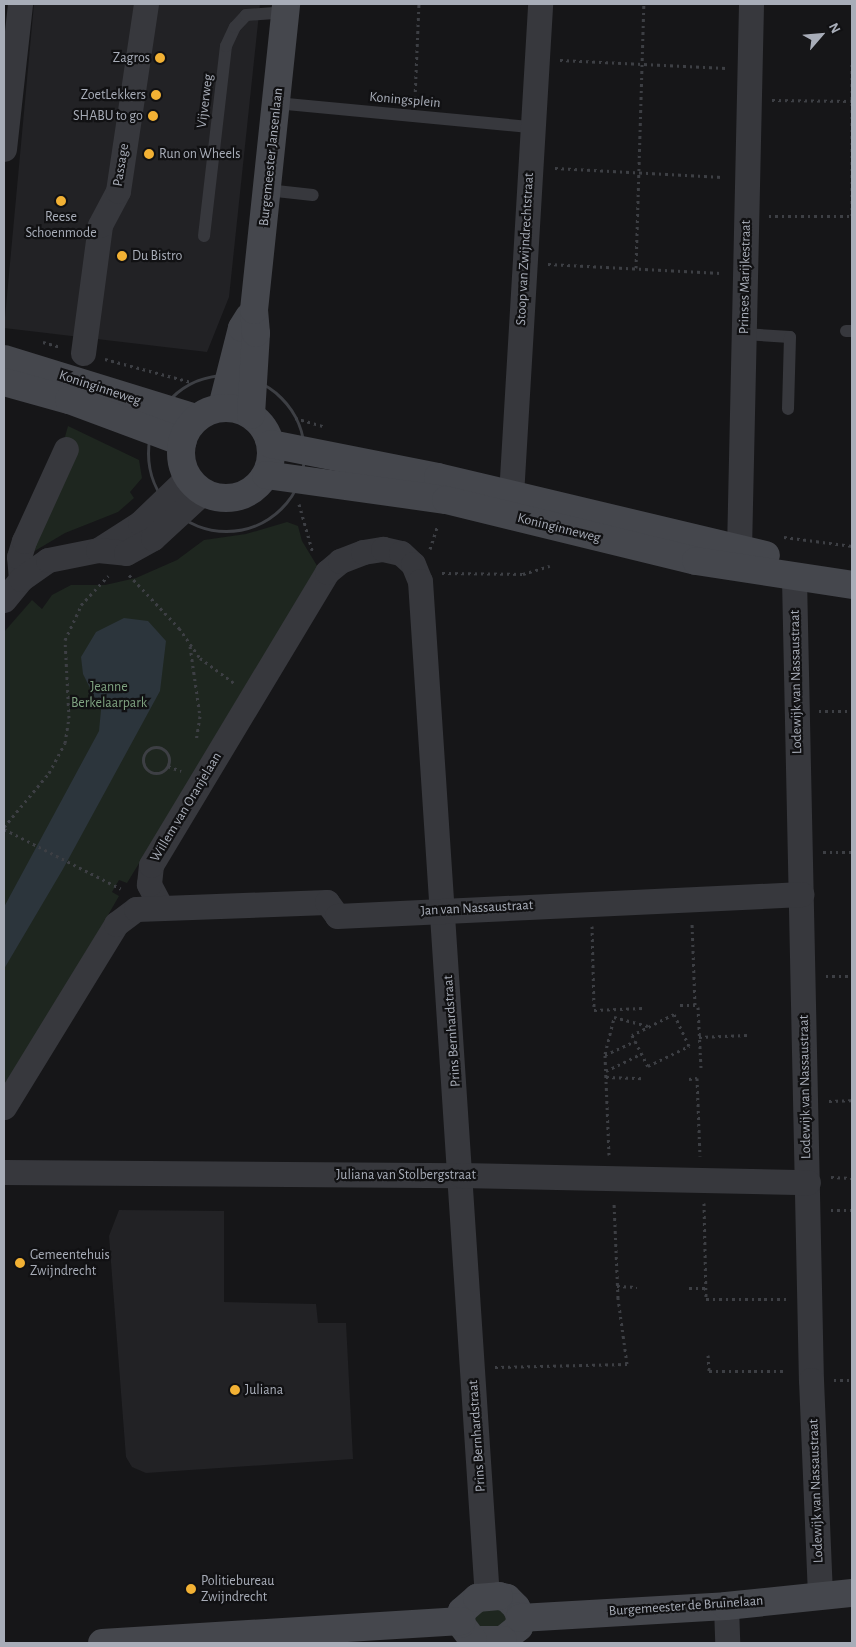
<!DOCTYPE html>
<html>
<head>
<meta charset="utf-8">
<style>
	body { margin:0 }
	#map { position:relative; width:856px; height:1647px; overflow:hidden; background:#161618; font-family:"Alegreya Sans",sans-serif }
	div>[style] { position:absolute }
	.built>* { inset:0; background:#222225 }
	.green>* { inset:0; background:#1e261f }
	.water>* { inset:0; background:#2c353c }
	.path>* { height:3px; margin-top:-1.5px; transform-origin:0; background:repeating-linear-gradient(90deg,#3d3f44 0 2.5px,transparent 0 6.5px) }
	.path>.ring { margin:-1.5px; padding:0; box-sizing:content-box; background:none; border:3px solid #3d3f44; border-radius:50% }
	.lane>* { height:12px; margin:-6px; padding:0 6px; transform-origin:6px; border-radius:6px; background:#37383d }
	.street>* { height:25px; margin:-12.5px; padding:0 12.5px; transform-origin:12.5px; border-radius:12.5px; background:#37383d }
	.secondary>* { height:28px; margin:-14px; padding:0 14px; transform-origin:14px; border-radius:14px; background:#45474d }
	.secondary>.ring { margin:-14px; padding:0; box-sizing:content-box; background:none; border:28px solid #45474d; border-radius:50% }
	.dots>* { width:14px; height:14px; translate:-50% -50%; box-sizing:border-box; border:2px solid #111113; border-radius:50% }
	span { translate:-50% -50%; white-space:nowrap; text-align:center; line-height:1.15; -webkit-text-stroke:4.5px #111113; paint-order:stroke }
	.poi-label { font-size:14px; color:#a8adb8 }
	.right { translate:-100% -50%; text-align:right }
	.left { translate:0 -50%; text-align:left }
	.street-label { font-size:14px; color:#a8adb8 }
	.park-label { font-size:14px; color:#7fa381 }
	.frame { position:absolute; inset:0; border:5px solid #a8adb8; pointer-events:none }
	.north { position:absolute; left:796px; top:10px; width:50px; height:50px; -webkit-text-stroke:4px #111113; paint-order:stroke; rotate:63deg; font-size:14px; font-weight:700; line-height:20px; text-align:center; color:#a8adb8 }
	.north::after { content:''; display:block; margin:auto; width:18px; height:22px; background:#a8adb8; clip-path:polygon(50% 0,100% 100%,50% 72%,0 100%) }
</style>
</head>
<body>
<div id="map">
	<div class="built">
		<div style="clip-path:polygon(34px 4px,260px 4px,229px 297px,207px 352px,4px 328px)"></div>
		<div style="clip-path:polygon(119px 1210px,224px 1211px,224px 1302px,316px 1304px,318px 1323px,346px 1323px,353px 1459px,146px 1473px,132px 1467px,126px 1457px,109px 1236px)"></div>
	</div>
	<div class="green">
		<div style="clip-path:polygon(68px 426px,139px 460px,142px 478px,130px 492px,134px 498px,118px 512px,65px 533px,33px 552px)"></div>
		<div style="clip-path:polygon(287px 522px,298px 526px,302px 541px,319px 569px,127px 883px,119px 880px,112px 892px,119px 896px,4px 1096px,4px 632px,32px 600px,42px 609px,52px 595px,71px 585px,105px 585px,136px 578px,177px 560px,204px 540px,246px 534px)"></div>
		<div style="clip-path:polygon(498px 1608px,508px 1615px,504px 1627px,478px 1629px,473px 1619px,478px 1611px)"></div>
	</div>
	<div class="water">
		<div style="clip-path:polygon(124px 618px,148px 621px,166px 641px,160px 691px,63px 869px,4px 969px,4px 907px,99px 731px,101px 710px,83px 674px,81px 657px,96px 632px)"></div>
	</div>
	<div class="path">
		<div style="left:560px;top:60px;width:166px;rotate:2.8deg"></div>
		<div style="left:415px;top:98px;width:94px;rotate:-87.6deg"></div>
		<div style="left:772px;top:100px;width:79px;rotate:0.7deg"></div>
		<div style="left:555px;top:168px;width:168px;rotate:3.1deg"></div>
		<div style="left:769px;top:216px;width:83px"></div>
		<div style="left:852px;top:216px;width:152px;rotate:-90deg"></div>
		<div style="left:548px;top:264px;width:173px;rotate:3deg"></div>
		<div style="left:636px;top:268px;width:264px;rotate:-88.3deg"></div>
		<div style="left:43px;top:342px;width:19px;rotate:16deg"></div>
		<div style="left:105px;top:359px;width:89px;rotate:15deg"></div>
		<div class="ring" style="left:148px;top:375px;width:153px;height:153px"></div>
		<div style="left:295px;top:418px;width:32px;rotate:16deg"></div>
		<div style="left:299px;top:504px;width:51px;rotate:74.1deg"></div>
		<div style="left:784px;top:537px;width:69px;rotate:7.5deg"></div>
		<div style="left:430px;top:549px;width:25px;rotate:-72deg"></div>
		<div style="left:442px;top:573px;width:81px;rotate:0.7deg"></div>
		<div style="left:523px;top:574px;width:28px;rotate:-17deg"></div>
		<div style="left:129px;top:575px;width:73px;rotate:46.7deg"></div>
		<div style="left:179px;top:628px;width:37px;rotate:55deg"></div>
		<div style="left:200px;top:658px;width:42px;rotate:36.3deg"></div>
		<div style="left:190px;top:646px;width:71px;rotate:81.9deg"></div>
		<div style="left:200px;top:716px;width:25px;rotate:99deg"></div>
		<div style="left:819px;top:711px;width:33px"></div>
		<div class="ring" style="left:143px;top:747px;width:23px;height:23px"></div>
		<div style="left:168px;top:766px;width:14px;rotate:21deg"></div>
		<div style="left:4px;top:827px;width:70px;rotate:-50.2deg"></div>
		<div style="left:49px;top:773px;width:34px;rotate:-62deg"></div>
		<div style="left:65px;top:743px;width:25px;rotate:-81deg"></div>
		<div style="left:69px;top:718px;width:78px;rotate:-92.9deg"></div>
		<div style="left:65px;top:640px;width:38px;rotate:-65deg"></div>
		<div style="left:81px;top:605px;width:40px;rotate:-47deg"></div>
		<div style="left:4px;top:829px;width:131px;rotate:27.1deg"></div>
		<div style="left:823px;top:852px;width:29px"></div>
		<div style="left:592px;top:926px;width:84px;rotate:88.6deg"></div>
		<div style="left:594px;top:1010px;width:49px;rotate:-2.3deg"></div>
		<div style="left:826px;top:976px;width:26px"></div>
		<div style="left:680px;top:1005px;width:15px"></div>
		<div style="left:695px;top:1005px;width:83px;rotate:-92.1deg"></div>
		<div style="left:698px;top:1007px;width:62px;rotate:87.2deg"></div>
		<div style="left:699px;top:1037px;width:48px;rotate:-2.4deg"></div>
		<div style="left:605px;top:1054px;width:38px;rotate:-76deg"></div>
		<div style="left:614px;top:1017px;width:35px;rotate:15deg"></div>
		<div style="left:606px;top:1071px;width:39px;rotate:-26deg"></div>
		<div style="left:606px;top:1077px;width:38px;rotate:2deg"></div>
		<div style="left:689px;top:1079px;width:8px;rotate:-7deg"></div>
		<div style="left:697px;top:1078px;width:78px;rotate:87.8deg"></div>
		<div style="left:829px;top:1101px;width:23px;rotate:-2deg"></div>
		<div style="left:609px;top:1155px;width:100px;rotate:-92.3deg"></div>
		<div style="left:605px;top:1055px;width:33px;rotate:-25deg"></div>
		<div style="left:635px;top:1041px;width:28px;rotate:63deg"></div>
		<div style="left:648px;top:1066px;width:46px;rotate:-26deg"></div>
		<div style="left:689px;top:1046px;width:35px;rotate:-115deg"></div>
		<div style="left:674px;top:1014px;width:47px;rotate:153.4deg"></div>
		<div style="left:632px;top:1035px;width:7px;rotate:63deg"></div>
		<div style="left:831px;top:1177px;width:21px;rotate:3deg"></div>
		<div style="left:704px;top:1203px;width:96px;rotate:88.8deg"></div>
		<div style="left:706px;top:1299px;width:80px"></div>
		<div style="left:831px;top:1210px;width:21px"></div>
		<div style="left:617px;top:1286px;width:20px;rotate:3deg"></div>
		<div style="left:689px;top:1288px;width:17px"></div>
		<div style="left:708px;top:1355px;width:16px;rotate:86deg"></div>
		<div style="left:709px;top:1371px;width:78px"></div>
		<div style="left:495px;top:1367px;width:132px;rotate:-1.3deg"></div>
		<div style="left:627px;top:1364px;width:67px;rotate:-97.8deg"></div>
		<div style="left:618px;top:1298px;width:97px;rotate:-92.4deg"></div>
		<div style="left:834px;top:1380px;width:18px"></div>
	</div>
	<div class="lane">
		<div style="left:276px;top:103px;width:257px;rotate:5.4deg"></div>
		<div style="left:267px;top:190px;width:46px;rotate:6.2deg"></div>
		<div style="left:204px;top:236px;width:191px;rotate:-83.4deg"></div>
		<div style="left:226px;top:46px;width:21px;rotate:-65deg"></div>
		<div style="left:235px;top:27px;width:16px;rotate:-47deg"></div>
		<div style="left:246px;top:15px;width:39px;rotate:-4deg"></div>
		<div style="left:846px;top:331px;width:6px"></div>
		<div style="left:744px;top:334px;width:46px;rotate:3.7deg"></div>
		<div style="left:790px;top:337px;width:72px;rotate:91.6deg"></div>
	</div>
	<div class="street">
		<div style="left:4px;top:149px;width:146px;rotate:-83.7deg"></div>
		<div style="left:83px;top:353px;width:129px;rotate:-82.4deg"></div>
		<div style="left:100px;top:225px;width:38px;rotate:-62deg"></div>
		<div style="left:118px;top:191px;width:189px;rotate:-81.5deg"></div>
		<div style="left:511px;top:495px;width:492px;rotate:-86.6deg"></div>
		<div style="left:98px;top:550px;width:50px;rotate:-32.7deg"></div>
		<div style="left:140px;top:523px;width:66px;rotate:-43.8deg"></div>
		<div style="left:739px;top:550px;width:546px;rotate:-88.74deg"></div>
		<div style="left:794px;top:578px;width:802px;rotate:88.79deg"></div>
		<div style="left:811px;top:1380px;width:215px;rotate:87.6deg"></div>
		<div style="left:21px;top:579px;width:22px;rotate:-95deg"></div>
		<div style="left:19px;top:557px;width:17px;rotate:-73deg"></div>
		<div style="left:24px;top:541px;width:101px;rotate:-65.5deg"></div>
		<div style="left:4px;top:600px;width:27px;rotate:-51deg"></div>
		<div style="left:21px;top:579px;width:33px;rotate:-35deg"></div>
		<div style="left:48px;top:560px;width:51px;rotate:-11.3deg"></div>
		<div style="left:98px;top:550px;width:28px;rotate:6deg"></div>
		<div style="left:126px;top:553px;width:31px;rotate:-29deg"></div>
		<div style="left:153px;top:538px;width:68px;rotate:-42.6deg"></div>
		<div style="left:161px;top:907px;width:26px;rotate:-118deg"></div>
		<div style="left:149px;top:884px;width:19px;rotate:-84deg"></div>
		<div style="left:151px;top:865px;width:342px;rotate:-59deg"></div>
		<div style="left:327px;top:572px;width:17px;rotate:-40deg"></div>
		<div style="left:340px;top:561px;width:25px;rotate:-21deg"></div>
		<div style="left:363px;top:552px;width:20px;rotate:-9deg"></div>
		<div style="left:383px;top:549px;width:18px;rotate:13deg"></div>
		<div style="left:401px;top:553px;width:16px;rotate:43deg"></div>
		<div style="left:413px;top:564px;width:18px;rotate:68deg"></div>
		<div style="left:420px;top:581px;width:1018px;rotate:86.23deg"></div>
		<div style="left:4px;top:1107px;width:215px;rotate:-58.5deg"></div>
		<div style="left:116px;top:924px;width:25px;rotate:-37deg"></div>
		<div style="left:136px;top:909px;width:191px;rotate:-2.1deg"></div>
		<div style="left:327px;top:902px;width:17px;rotate:54deg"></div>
		<div style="left:337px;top:916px;width:465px;rotate:-2.7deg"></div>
		<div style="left:4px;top:1172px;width:457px;rotate:0.4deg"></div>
		<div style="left:461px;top:1175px;width:347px;rotate:1.2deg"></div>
		<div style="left:726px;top:1606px;width:37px;rotate:88deg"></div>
	</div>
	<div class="secondary">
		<div style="left:4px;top:359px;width:201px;rotate:17.1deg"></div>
		<div style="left:4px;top:382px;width:67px;rotate:15.5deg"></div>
		<div style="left:69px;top:400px;width:121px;rotate:20.4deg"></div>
		<div style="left:222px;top:407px;width:81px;rotate:-75.8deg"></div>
		<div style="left:242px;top:328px;width:13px;rotate:-58deg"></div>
		<div class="ring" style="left:181px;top:408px;width:62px;height:62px"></div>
		<div style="left:251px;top:415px;width:82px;rotate:-86.5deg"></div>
		<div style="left:256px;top:333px;width:23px;rotate:-95deg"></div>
		<div style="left:254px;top:310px;width:308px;rotate:-84deg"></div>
		<div style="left:271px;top:444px;width:170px;rotate:11.2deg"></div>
		<div style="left:438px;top:477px;width:337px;rotate:13.4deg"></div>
		<div style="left:266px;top:475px;width:182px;rotate:7.9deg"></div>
		<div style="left:446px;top:500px;width:257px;rotate:13.7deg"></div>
		<div style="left:696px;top:561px;width:158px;rotate:8.7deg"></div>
		<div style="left:499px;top:1596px;width:8px;rotate:14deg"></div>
		<div style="left:507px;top:1598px;width:13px;rotate:45deg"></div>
		<div style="left:516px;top:1607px;width:10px;rotate:66deg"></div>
		<div style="left:520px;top:1616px;width:11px;rotate:95deg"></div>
		<div style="left:519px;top:1627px;width:21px;rotate:141deg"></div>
		<div style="left:503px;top:1640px;width:30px;rotate:180deg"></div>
		<div style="left:473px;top:1640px;width:20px;rotate:-127deg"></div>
		<div style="left:461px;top:1624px;width:13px;rotate:-86deg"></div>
		<div style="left:462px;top:1611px;width:20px;rotate:-41deg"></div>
		<div style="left:477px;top:1598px;width:22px;rotate:-5deg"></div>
		<div style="left:520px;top:1618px;width:206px;rotate:-3.3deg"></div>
		<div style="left:726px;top:1606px;width:127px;rotate:-5.9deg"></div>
		<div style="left:102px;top:1643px;width:360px;rotate:-3.5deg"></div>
	</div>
	<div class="dots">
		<div style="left:160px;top:58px;background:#f2b134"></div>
		<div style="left:156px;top:95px;background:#f2b134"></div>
		<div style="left:153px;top:116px;background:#f2b134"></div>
		<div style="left:149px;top:154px;background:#f2b134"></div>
		<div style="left:61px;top:201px;background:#f2b134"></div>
		<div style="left:122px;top:256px;background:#f2b134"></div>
		<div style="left:20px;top:1263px;background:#f2b134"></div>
		<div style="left:235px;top:1390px;background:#f2b134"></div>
		<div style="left:191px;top:1589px;background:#f2b134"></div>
	</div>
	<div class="poi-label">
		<span class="right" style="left:150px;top:58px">Zagros</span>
		<span class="right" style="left:146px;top:95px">ZoetLekkers</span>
		<span class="right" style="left:143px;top:116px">SHABU to go</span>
		<span class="left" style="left:159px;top:154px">Run on Wheels</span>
		<span style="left:61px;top:225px">Reese<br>Schoenmode</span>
		<span class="left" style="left:132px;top:256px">Du Bistro</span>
		<span class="left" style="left:30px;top:1263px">Gemeentehuis<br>Zwijndrecht</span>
		<span class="left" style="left:245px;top:1390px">Juliana</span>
		<span class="left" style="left:201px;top:1589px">Politiebureau<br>Zwijndrecht</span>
	</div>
	<div class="street-label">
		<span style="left:405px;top:100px;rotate:5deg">Koningsplein</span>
		<span style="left:205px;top:101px;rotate:-83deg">Vijverweg</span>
		<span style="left:271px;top:157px;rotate:-84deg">Burgemeester Jansenlaan</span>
		<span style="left:121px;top:165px;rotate:-81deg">Passage</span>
		<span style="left:525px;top:249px;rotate:-87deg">Stoop van Zwijndrechtstraat</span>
		<span style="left:745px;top:277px;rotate:-89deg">Prinses Marijkestraat</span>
		<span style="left:100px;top:388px;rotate:18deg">Koninginneweg</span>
		<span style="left:559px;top:528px;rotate:14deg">Koninginneweg</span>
		<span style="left:796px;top:682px;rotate:-91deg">Lodewijk van Nassaustraat</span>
		<span style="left:186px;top:807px;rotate:-59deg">Willem van Oranjelaan</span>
		<span style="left:477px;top:908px;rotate:-3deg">Jan van Nassaustraat</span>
		<span style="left:452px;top:1031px;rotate:-94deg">Prins Bernhardstraat</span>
		<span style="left:805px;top:1087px;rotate:-91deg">Lodewijk van Nassaustraat</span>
		<span style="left:406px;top:1175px">Juliana van Stolbergstraat</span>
		<span style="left:477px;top:1436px;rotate:-94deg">Prins Bernhardstraat</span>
		<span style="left:816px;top:1491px;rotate:-92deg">Lodewijk van Nassaustraat</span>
		<span style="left:686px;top:1606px;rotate:-4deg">Burgemeester de Bruïnelaan</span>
	</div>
	<div class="park-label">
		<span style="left:109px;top:695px">Jeanne<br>Berkelaarpark</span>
	</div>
	<div class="frame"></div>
	<div class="north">N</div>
</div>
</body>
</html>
